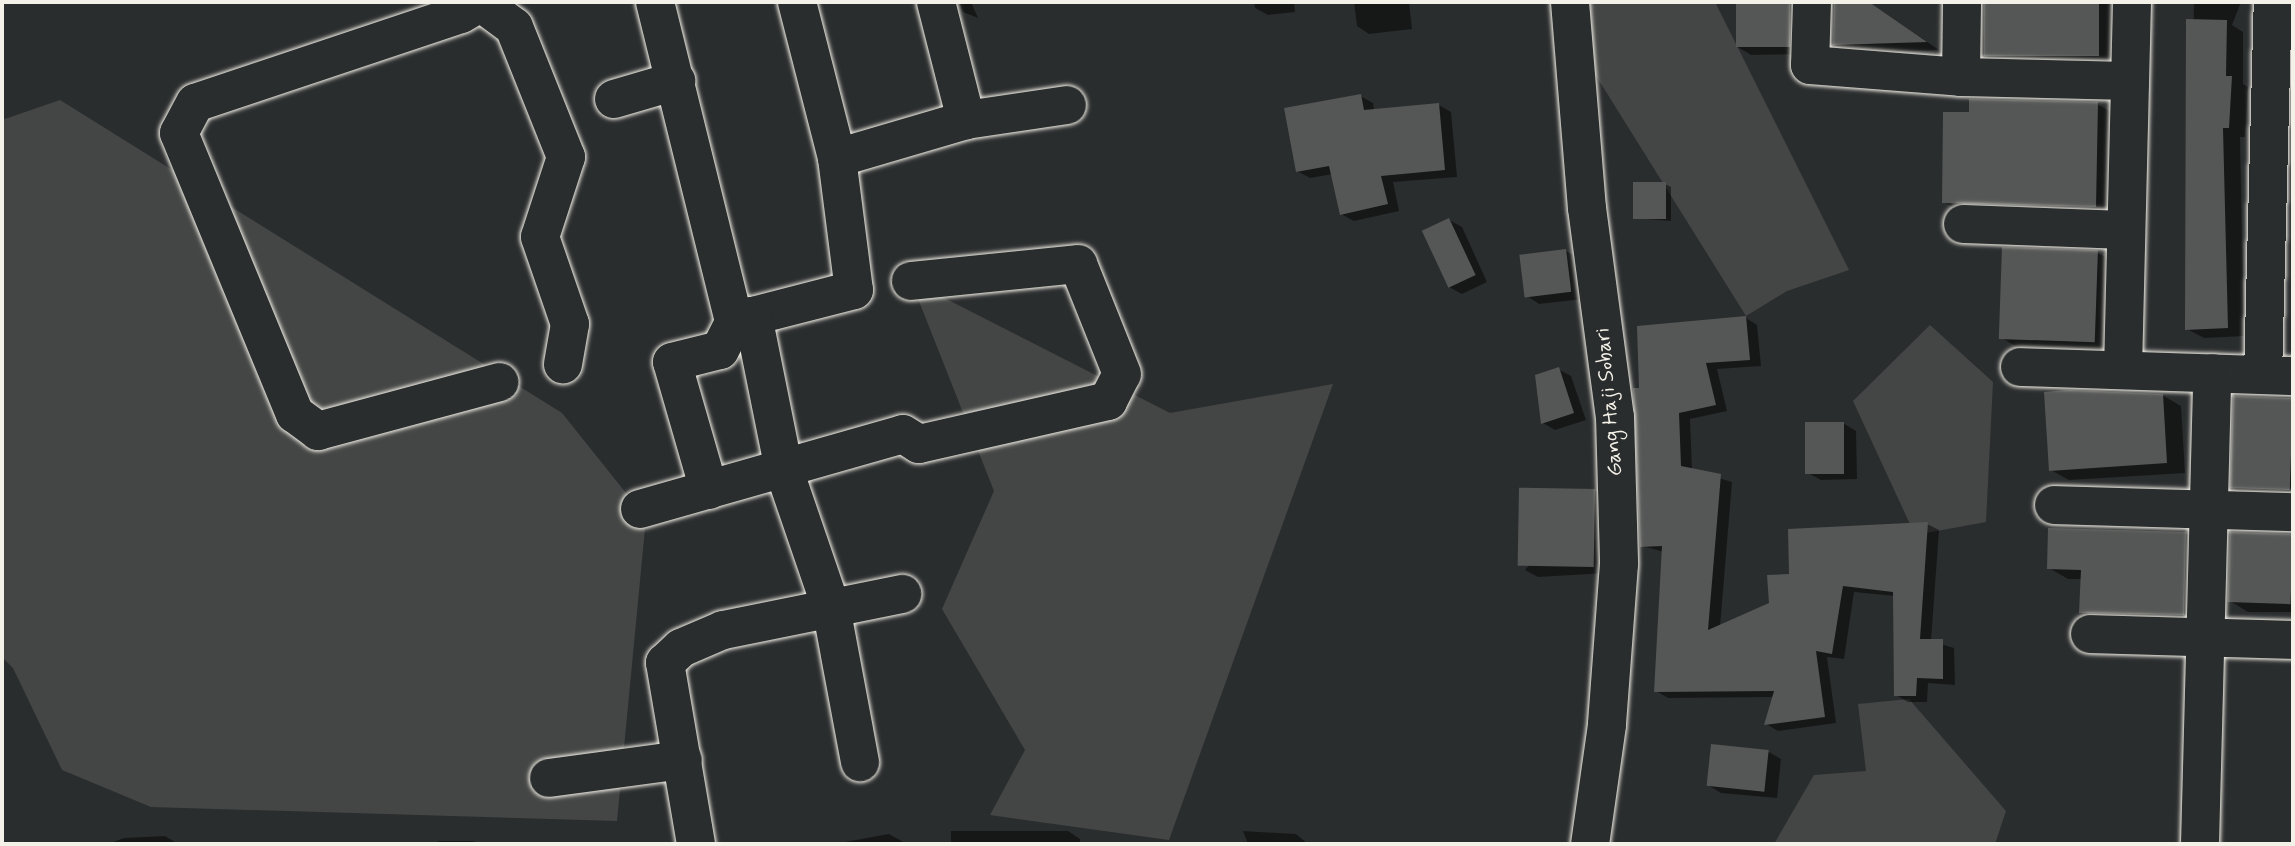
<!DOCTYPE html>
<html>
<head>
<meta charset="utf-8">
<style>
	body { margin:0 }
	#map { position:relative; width:2295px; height:846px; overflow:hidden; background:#2a2d2e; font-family:Mynerve,sans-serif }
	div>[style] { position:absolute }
	.green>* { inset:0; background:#444645 }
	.shadow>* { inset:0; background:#0007 }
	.building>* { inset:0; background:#555756; transform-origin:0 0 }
	.roads { filter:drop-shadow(0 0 2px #f4f1e8) drop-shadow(0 0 2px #f4f1e8) }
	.minor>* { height:38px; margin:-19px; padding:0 19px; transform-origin:19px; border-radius:19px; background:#2a2d2e }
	span { translate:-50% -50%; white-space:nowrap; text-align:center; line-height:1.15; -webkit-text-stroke:6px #2a2d2e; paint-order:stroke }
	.street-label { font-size:21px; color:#f4f1e8 }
	.frame { position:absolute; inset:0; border:4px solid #f4f1e8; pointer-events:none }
</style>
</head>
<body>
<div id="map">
	<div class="green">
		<div style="clip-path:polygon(1550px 2px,1715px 2px,1849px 270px,1787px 291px,1746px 316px)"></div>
		<div style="clip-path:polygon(60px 100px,562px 413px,646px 518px,617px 821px,151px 807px,62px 770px,13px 668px,2px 657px,2px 120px)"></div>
		<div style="clip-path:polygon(911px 281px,1170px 413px,1333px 384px,1169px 840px,990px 815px,1025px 750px,942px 609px,994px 491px)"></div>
		<div style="clip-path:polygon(1930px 325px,1993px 382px,1986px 522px,1915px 535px,1853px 401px)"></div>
		<div style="clip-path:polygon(1909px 699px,2006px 811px,1995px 844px,1774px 844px,1814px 775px,1866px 771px,1858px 704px)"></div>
	</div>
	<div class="shadow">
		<div style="clip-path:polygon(959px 2px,971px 2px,978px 18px,963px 12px)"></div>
		<div style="clip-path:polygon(1254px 2px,1294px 2px,1295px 12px,1268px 15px,1255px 8px)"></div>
		<div style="clip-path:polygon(1354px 2px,1409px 2px,1412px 29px,1369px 34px,1357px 26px)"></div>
		<div style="clip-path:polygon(1738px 2px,1808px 2px,1804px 54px,1751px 55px,1736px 46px)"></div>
		<div style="clip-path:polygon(1833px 2px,1869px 2px,1939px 50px,1850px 53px,1834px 44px)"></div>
		<div style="clip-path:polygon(1986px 2px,2117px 2px,2117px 68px,2003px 65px,1985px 55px)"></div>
		<div style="clip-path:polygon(2194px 2px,2241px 2px,2232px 25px,2243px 32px,2243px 84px,2248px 87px,2245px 137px,2240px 137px,2244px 336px,2204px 338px,2187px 329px)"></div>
		<div style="clip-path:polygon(1360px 96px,1373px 103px,1374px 110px,1439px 105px,1451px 112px,1457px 177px,1393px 182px,1399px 211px,1354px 221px,1341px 214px,1333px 174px,1310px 178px,1297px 171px)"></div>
		<div style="clip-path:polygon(2097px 104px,2115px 114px,2114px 217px,1962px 213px,1944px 202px)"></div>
		<div style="clip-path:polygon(1665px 184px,1671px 187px,1671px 221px,1634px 218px)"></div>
		<div style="clip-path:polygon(1449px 220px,1462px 227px,1487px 282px,1462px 294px,1449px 287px)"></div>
		<div style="clip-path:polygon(1566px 251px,1579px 258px,1583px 299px,1539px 304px,1527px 296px)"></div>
		<div style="clip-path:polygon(2098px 253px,2116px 263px,2114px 351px,2020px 349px,2002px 338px)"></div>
		<div style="clip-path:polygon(1746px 318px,1757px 325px,1761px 366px,1717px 369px,1727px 411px,1690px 419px,1692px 470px,1732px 482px,1720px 627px,1770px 604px,1791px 575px,1927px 524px,1939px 530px,1931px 641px,1954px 648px,1955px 685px,1928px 683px,1927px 702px,1908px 702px,1896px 695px,1895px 596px,1854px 592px,1844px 659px,1827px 657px,1836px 723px,1778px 731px,1766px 724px,1774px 697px,1668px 698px,1656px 691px,1664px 552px,1642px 546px,1641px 389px)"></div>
		<div style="clip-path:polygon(1558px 369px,1571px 376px,1586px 420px,1555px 430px,1543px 423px)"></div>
		<div style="clip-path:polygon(2162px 395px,2181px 406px,2185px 473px,2069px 480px,2051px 470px)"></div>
		<div style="clip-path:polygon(2293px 397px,2293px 499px,2251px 498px,2233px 487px,2235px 398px)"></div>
		<div style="clip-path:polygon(1843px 423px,1856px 431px,1857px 479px,1821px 480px,1808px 473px)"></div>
		<div style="clip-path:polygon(1595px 491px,1607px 498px,1607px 573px,1538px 577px,1525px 570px)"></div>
		<div style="clip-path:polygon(2186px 534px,2204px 544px,2202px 624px,2099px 622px,2081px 612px,2082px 579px,2068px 579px,2049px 568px)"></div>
		<div style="clip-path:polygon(2232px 534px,2293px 536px,2293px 612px,2248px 612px,2230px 601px)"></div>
		<div style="clip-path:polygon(1769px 752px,1781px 759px,1777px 798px,1721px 793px,1708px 785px)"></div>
		<div style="clip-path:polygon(951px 831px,1068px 831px,1080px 839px,1080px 844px,951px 844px)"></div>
		<div style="clip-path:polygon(1243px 831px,1296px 834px,1308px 844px,1326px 844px,1248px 844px)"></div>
		<div style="clip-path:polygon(889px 834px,907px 844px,834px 844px)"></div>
		<div style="clip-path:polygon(165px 836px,178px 844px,108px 844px,124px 838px)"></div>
		<div style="clip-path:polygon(438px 841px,473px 841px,479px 844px,438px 844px)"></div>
	</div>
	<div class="building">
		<div style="left:1736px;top:2px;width:54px;height:45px"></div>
		<div style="clip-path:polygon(1834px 2px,1869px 2px,1927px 42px,1833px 45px)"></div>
		<div style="left:1984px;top:2px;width:115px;height:54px"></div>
		<div style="clip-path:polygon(2186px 19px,2227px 20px,2226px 76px,2232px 76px,2229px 128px,2223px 128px,2228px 328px,2185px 330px)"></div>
		<div style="clip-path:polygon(1361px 94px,1364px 110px,1439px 103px,1445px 170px,1381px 176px,1388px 204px,1340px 215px,1329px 166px,1296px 172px,1284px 108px)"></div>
		<div style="clip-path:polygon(1969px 99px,2098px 102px,2096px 207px,1942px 203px,1943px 112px,1969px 112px)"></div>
		<div style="left:1633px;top:182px;width:33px;height:37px"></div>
		<div style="left:1449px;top:218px;width:63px;height:30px;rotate:65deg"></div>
		<div style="left:2002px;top:247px;width:96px;height:92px;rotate:2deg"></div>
		<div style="left:1566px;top:249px;width:43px;height:47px;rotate:83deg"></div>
		<div style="clip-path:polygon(1746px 316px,1750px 360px,1706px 363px,1716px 405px,1679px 413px,1681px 466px,1721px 474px,1708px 630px,1769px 603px,1767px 575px,1789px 574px,1788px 529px,1928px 522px,1920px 639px,1943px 639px,1943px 679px,1917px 678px,1916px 696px,1894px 696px,1893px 592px,1843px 586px,1832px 654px,1816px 651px,1825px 717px,1764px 725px,1774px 691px,1654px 692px,1662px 546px,1640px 547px,1633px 388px,1639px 388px,1637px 326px)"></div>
		<div style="clip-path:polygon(1559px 367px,1574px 413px,1541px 424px,1535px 375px)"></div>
		<div style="clip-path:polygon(2067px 390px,2163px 394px,2167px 463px,2049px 471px,2044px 392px)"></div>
		<div style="left:2233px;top:396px;width:60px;height:92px;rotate:2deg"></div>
		<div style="left:1805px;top:422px;width:39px;height:52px"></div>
		<div style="left:1595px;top:489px;width:78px;height:76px;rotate:91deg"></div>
		<div style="clip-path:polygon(2048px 528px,2186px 532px,2184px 615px,2079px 613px,2081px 570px,2047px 569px)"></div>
		<div style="left:2230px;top:532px;width:63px;height:70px;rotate:2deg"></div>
		<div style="left:1711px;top:744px;width:58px;height:42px;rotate:6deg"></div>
	</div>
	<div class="roads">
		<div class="minor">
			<div style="left:480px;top:2px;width:42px;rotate:36.3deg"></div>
			<div style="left:514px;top:27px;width:140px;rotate:68.2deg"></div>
			<div style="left:566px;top:157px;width:84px;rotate:108deg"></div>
			<div style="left:540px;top:237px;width:92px;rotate:71deg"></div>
			<div style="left:570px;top:324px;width:41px;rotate:99.9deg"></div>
			<div style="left:655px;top:2px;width:330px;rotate:76.1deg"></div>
			<div style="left:797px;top:2px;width:161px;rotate:75.6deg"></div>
			<div style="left:837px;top:158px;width:133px;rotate:82.7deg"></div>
			<div style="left:854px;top:290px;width:104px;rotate:165.6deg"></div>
			<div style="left:753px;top:316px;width:157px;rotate:78.6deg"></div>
			<div style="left:784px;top:470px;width:145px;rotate:71.1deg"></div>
			<div style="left:831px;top:607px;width:158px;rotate:79.4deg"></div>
			<div style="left:936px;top:2px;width:122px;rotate:75.7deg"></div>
			<div style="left:1570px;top:2px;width:207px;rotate:85.3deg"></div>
			<div style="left:1587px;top:208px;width:211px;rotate:82.4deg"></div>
			<div style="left:1615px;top:417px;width:147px;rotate:88.4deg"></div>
			<div style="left:1619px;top:564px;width:161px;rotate:94.3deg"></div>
			<div style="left:1607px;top:725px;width:120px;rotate:98.1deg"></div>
			<div style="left:1812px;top:2px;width:63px;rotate:91.8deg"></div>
			<div style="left:1810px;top:65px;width:151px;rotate:4.5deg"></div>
			<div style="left:1961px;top:77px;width:169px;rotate:1.4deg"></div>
			<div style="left:480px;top:3px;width:22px;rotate:150deg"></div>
			<div style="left:461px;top:14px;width:280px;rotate:161.5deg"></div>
			<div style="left:195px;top:103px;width:34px;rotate:118deg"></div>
			<div style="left:179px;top:133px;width:304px;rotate:67.6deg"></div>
			<div style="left:295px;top:414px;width:29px;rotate:36deg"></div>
			<div style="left:318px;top:431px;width:188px;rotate:-15.1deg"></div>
			<div style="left:1961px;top:77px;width:75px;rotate:-89.2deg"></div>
			<div style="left:614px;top:99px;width:65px;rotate:-16.2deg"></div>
			<div style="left:837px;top:158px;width:134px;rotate:-16.4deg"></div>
			<div style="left:966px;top:120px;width:102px;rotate:-8.4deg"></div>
			<div style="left:1963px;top:224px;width:163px;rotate:2.1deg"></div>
			<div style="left:2020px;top:367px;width:273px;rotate:1.9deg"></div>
			<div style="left:2123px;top:370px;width:368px;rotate:-88.6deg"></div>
			<div style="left:2263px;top:375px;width:373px;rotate:-88.5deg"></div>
			<div style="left:709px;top:490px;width:133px;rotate:-106.1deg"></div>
			<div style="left:672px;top:362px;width:49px;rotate:-14deg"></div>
			<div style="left:720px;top:350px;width:31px;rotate:-63deg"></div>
			<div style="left:734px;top:322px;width:20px;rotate:-18deg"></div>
			<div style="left:2054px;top:505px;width:239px;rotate:1.7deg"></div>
			<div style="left:640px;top:509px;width:273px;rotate:-15.9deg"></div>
			<div style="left:903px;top:434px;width:19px;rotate:32deg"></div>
			<div style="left:919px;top:444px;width:194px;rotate:-12.8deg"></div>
			<div style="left:1108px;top:401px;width:30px;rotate:-63deg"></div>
			<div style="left:1122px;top:374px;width:118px;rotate:-111.8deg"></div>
			<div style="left:1078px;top:264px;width:168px;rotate:174.2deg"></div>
			<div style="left:2090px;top:634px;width:203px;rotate:1.7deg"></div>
			<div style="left:549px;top:778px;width:135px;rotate:-7.7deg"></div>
			<div style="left:696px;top:844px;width:184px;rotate:-99.7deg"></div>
			<div style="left:665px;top:663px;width:22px;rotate:-43deg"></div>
			<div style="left:681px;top:648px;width:46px;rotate:-23.2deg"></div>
			<div style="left:723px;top:630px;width:183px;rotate:-11.4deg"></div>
			<div style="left:2200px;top:844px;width:471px;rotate:-88.5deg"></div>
		</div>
	</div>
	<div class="street-label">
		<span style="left:1609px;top:402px;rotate:-95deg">Gang Haji Sobari</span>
	</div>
	<div class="frame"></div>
</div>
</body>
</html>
